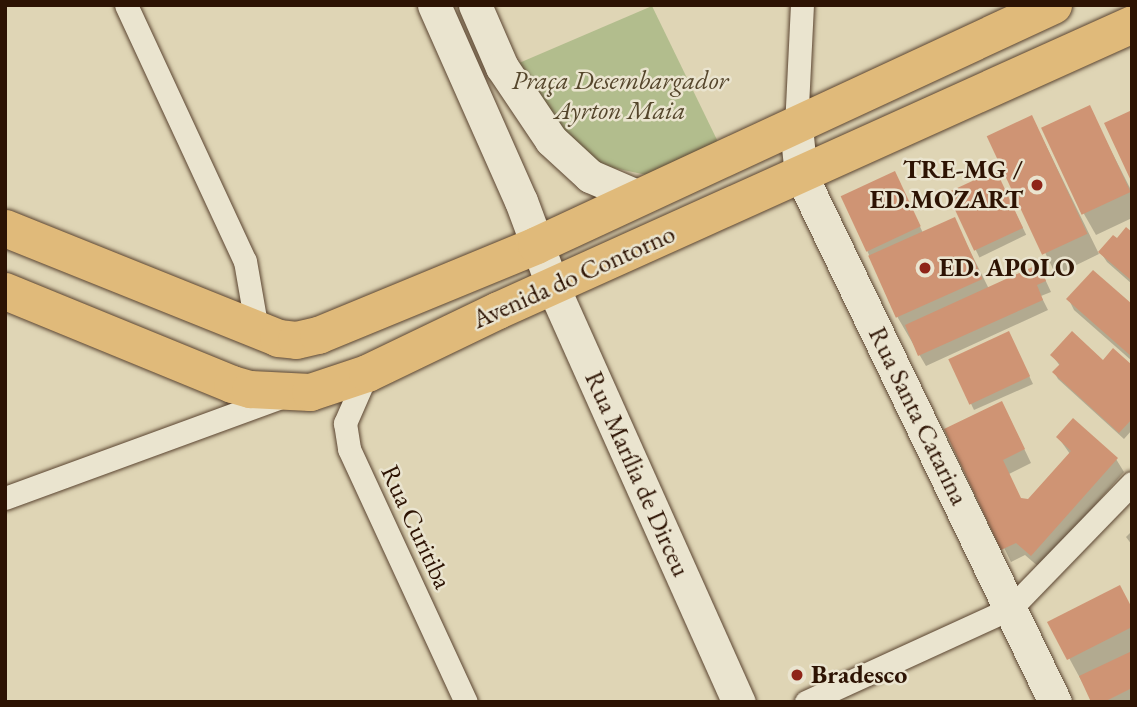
<!DOCTYPE html>
<html>
<head>
<meta charset="utf-8">
<style>
	body { margin:0 }
	#map { position:relative; width:1137px; height:707px; overflow:hidden; background:#dfd5b5; font-family:"EB Garamond",serif }
	div>[style] { position:absolute }
	.green>* { inset:0; background:#b2bd8d }
	.shadow>* { inset:0; background:#0003; transform-origin:0 0 }
	.building>* { inset:0; background:#cf9474; transform-origin:0 0 }
	.roads { filter:drop-shadow(0 0 2px #5a4430) drop-shadow(0 0 2px #5a4430) }
	.street>* { height:23px; margin:-11.5px; padding:0 11.5px; transform-origin:11.5px; border-radius:11.5px; background:#eae4cf }
	.secondary>* { height:33px; margin:-16.5px; padding:0 16.5px; transform-origin:16.5px; border-radius:16.5px; background:#eae4cf }
	.primary>* { height:37px; margin:-18.5px; padding:0 18.5px; transform-origin:18.5px; border-radius:18.5px; background:#e0ba7a }
	.dots>* { width:19px; height:19px; translate:-50% -50%; box-sizing:border-box; border:4px solid #eae4cf; border-radius:50% }
	span { translate:-50% -50%; white-space:nowrap; text-align:center; line-height:1.15; -webkit-text-stroke:5px #eae4cf; paint-order:stroke }
	.park-label { font-size:26px; color:#55462c; font-style:italic }
	.poi-label { font-size:26px; color:#2d1303; font-weight:700 }
	.right { translate:-100% -50%; text-align:right }
	.left { translate:0 -50%; text-align:left }
	.street-label { font-size:26px; color:#2d1303 }
	.frame { position:absolute; inset:0; border:7px solid #2d1303; pointer-events:none }
</style>
</head>
<body>
<div id="map">
	<div class="green">
		<div style="clip-path:polygon(652px 6px,720px 146px,656px 177px,600px 165px,558px 136px,505px 69px)"></div>
	</div>
	<div class="shadow">
		<div style="clip-path:polygon(1089px 107px,1132px 192px,1132px 218px,1096px 235px,1084px 214px)"></div>
		<div style="clip-path:polygon(1032px 117px,1099px 254px,1113px 238px,1117px 241px,1132px 234px,1132px 284px,1107px 262px,1101px 253px,1056px 275px,989px 138px)"></div>
		<div style="left:999px;top:179px;width:62px;height:52px;rotate:64deg"></div>
		<div style="clip-path:polygon(898px 180px,923px 233px,954px 219px,989px 289px,1044px 277px,1051px 292px,1041px 296px,1048px 310px,926px 366px,898px 318px,843px 198px)"></div>
		<div style="clip-path:polygon(1069px 300px,1132px 307px,1132px 361px,1074px 310px)"></div>
		<div style="clip-path:polygon(1012px 340px,1033px 384px,974px 410px,950px 360px)"></div>
		<div style="clip-path:polygon(1052px 355px,1132px 367px,1132px 430px,1124px 439px,1058px 379px,1054px 372px,1060px 366px)"></div>
		<div style="clip-path:polygon(1009px 417px,1031px 463px,1009px 474px,1021px 500px,1028px 500px,1070px 454px,1058px 437px,1116px 459px,1124px 472px,1040px 568px,1025px 555px,1011px 562px,947px 430px)"></div>
		<div style="clip-path:polygon(1132px 531px,1132px 545px,1126px 537px)"></div>
		<div style="clip-path:polygon(1132px 609px,1132px 702px,1093px 702px,1050px 623px)"></div>
	</div>
	<div class="building">
		<div style="left:1090px;top:105px;width:96px;height:54px;rotate:65deg"></div>
		<div style="clip-path:polygon(1132px 110px,1132px 183px,1104px 123px)"></div>
		<div style="left:1032px;top:115px;width:131px;height:50px;rotate:65deg"></div>
		<div style="left:996px;top:170px;width:64px;height:54px;rotate:65deg"></div>
		<div style="left:895px;top:171px;width:61px;height:60px;rotate:65deg"></div>
		<div style="left:955px;top:217px;width:68px;height:95px;rotate:66deg"></div>
		<div style="clip-path:polygon(1126px 227px,1132px 232px,1132px 281px,1098px 252px,1113px 235px,1117px 238px)"></div>
		<div style="clip-path:polygon(1039px 264px,1046px 281px,1037px 285px,1043px 300px,918px 356px,905px 325px)"></div>
		<div style="clip-path:polygon(1093px 270px,1132px 304px,1132px 357px,1066px 299px)"></div>
		<div style="left:1009px;top:331px;width:50px;height:67px;rotate:65deg"></div>
		<div style="clip-path:polygon(1072px 331px,1103px 360px,1113px 348px,1132px 365px,1132px 419px,1119px 433px,1052px 372px,1060px 364px,1050px 355px)"></div>
		<div style="clip-path:polygon(1002px 401px,1025px 449px,1003px 460px,1021px 498px,1028px 499px,1071px 451px,1056px 437px,1073px 418px,1118px 458px,1031px 556px,1016px 543px,1001px 550px,944px 429px)"></div>
		<div style="clip-path:polygon(1120px 585px,1132px 608px,1132px 627px,1067px 660px,1047px 622px)"></div>
		<div style="clip-path:polygon(1132px 651px,1132px 688px,1104px 702px,1091px 702px,1079px 676px)"></div>
	</div>
	<div class="roads">
		<div class="street">
			<div style="left:126px;top:5px;width:282px;rotate:65.1deg"></div>
			<div style="left:245px;top:261px;width:70px;rotate:80.1deg"></div>
			<div style="left:796px;top:127px;width:122px;rotate:-87.2deg"></div>
			<div style="left:367px;top:373px;width:55px;rotate:113.7deg"></div>
			<div style="left:345px;top:423px;width:26px;rotate:81deg"></div>
			<div style="left:349px;top:449px;width:279px;rotate:65.2deg"></div>
			<div style="left:5px;top:498px;width:294px;rotate:-20.1deg"></div>
			<div style="left:806px;top:702px;width:226px;rotate:-24.6deg"></div>
			<div style="left:1011px;top:608px;width:174px;rotate:-45.9deg"></div>
		</div>
		<div class="secondary">
			<div style="left:434px;top:5px;width:214px;rotate:66.1deg"></div>
			<div style="left:521px;top:201px;width:92px;rotate:69.6deg"></div>
			<div style="left:553px;top:287px;width:455px;rotate:65.9deg"></div>
			<div style="left:475px;top:5px;width:68px;rotate:66.5deg"></div>
			<div style="left:502px;top:67px;width:88px;rotate:56.1deg"></div>
			<div style="left:551px;top:140px;width:53px;rotate:42.7deg"></div>
			<div style="left:590px;top:176px;width:53px;rotate:23.2deg"></div>
			<div style="left:796px;top:127px;width:48px;rotate:84.1deg"></div>
			<div style="left:801px;top:175px;width:585px;rotate:64.27deg"></div>
		</div>
		<div class="primary">
			<div style="left:5px;top:228px;width:294px;rotate:21.9deg"></div>
			<div style="left:278px;top:338px;width:18px;rotate:6deg"></div>
			<div style="left:296px;top:340px;width:23px;rotate:-13deg"></div>
			<div style="left:318px;top:335px;width:236px;rotate:-22.4deg"></div>
			<div style="left:536px;top:245px;width:570px;rotate:-24.9deg"></div>
			<div style="left:5px;top:291px;width:245px;rotate:22.3deg"></div>
			<div style="left:232px;top:384px;width:19px;rotate:16deg"></div>
			<div style="left:250px;top:389px;width:60px;rotate:2.9deg"></div>
			<div style="left:310px;top:392px;width:60px;rotate:-18.4deg"></div>
			<div style="left:367px;top:373px;width:145px;rotate:-25.7deg"></div>
			<div style="left:498px;top:310px;width:696px;rotate:-24.28deg"></div>
		</div>
	</div>
	<div class="dots">
		<div style="left:1037px;top:185px;background:#8f2418"></div>
		<div style="left:925px;top:268px;background:#8f2418"></div>
		<div style="left:797px;top:675px;background:#8f2418"></div>
	</div>
	<div class="park-label">
		<span style="left:620px;top:96px">Praça Desembargador<br>Ayrton Maia</span>
	</div>
	<div class="poi-label">
		<span class="right" style="left:1023px;top:185px">TRE-MG /<br>ED.MOZART</span>
		<span class="left" style="left:939px;top:268px">ED. APOLO</span>
		<span class="left" style="left:811px;top:675px">Bradesco</span>
	</div>
	<div class="street-label">
		<span style="left:574px;top:277px;rotate:-24deg">Avenida do Contorno</span>
		<span style="left:918px;top:416px;rotate:64deg">Rua Santa Catarina</span>
		<span style="left:637px;top:474px;rotate:66deg">Rua Marília de Dirceu</span>
		<span style="left:416px;top:527px;rotate:65deg">Rua Curitiba</span>
	</div>
	<div class="frame"></div>
</div>
</body>
</html>
